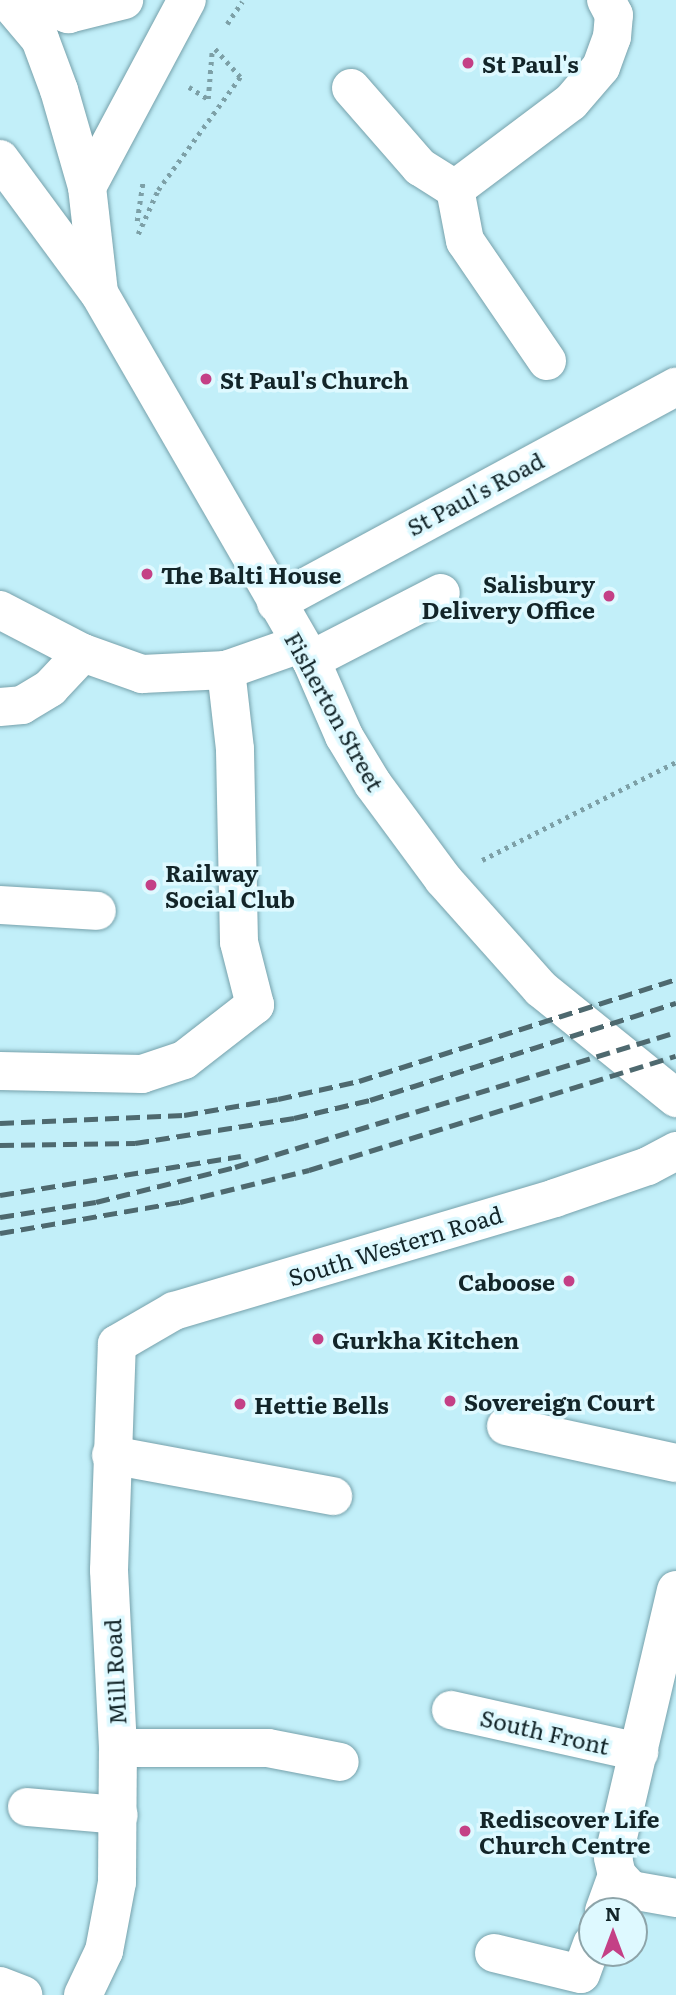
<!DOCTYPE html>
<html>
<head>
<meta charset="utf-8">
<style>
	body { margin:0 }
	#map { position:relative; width:676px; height:1995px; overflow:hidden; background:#c2eff9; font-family:Literata,serif }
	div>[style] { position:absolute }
	.path>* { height:4.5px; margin-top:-2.25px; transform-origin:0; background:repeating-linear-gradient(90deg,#7da0a7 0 3.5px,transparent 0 8.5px) }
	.roads { filter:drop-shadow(0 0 2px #76a1ab) drop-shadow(0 0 2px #76a1ab) }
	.minor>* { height:38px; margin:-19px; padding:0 19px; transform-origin:19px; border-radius:19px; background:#fff }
	.highway>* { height:38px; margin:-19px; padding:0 19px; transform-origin:19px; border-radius:19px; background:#fff }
	.rail>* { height:5px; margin-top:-2.5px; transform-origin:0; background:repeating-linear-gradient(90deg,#4e696f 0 14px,transparent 0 21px) }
	.dots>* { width:19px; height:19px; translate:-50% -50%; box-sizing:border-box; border:4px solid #def9ff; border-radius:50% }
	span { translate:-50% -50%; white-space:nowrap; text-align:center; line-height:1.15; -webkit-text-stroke:7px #def9ff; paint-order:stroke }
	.poi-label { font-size:23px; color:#132529; font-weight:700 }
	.left { translate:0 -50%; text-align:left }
	.right { translate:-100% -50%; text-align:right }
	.street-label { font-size:23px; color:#132529 }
	.north { position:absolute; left:578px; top:1897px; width:70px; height:70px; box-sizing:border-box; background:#def9ff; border:2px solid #8da4a9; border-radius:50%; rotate:0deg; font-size:19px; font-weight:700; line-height:28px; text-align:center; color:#132529 }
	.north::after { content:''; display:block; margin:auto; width:24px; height:32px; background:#c44086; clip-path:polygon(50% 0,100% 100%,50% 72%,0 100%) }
</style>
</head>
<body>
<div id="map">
	<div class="path">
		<div style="left:227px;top:24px;width:27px;rotate:-56deg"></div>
		<div style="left:189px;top:87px;width:22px;rotate:32deg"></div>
		<div style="left:208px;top:99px;width:49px;rotate:-85.3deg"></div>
		<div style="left:137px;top:221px;width:40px;rotate:-81.5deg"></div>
		<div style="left:138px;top:234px;width:48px;rotate:-65.6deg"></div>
		<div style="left:158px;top:190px;width:140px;rotate:-54deg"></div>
		<div style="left:240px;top:77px;width:40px;rotate:-132deg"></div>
		<div style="left:482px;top:860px;width:217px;rotate:-26.8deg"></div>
	</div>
	<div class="roads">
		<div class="minor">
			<div style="left:7px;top:0;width:51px;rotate:49.8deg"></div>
			<div style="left:40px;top:39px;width:54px;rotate:69.6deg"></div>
			<div style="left:59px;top:90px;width:101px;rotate:73.9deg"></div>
			<div style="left:87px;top:187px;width:107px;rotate:83.5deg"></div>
			<div style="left:99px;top:293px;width:424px;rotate:60deg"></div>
			<div style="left:311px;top:660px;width:83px;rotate:66.5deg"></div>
			<div style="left:344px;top:736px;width:56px;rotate:58.9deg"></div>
			<div style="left:373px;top:784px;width:118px;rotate:53.6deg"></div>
			<div style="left:443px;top:879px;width:147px;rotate:48.3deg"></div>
			<div style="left:541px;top:989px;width:174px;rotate:38.9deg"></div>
			<div style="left:351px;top:88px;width:105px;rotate:48.9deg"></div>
			<div style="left:420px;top:167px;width:41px;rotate:32.2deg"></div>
			<div style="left:0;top:159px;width:162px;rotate:53.6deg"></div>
			<div style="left:87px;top:187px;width:212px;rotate:-61.9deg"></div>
			<div style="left:547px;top:361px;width:145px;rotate:-124.3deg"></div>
			<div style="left:465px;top:241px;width:53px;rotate:-100.9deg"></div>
			<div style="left:455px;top:189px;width:145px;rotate:-36.9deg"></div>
			<div style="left:571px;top:102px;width:46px;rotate:-49.4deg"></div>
			<div style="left:601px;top:67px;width:32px;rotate:-70deg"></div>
			<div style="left:612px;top:37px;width:22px;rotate:-85deg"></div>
			<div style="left:614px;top:15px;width:17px;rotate:-118deg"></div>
			<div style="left:276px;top:603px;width:455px;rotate:-28.4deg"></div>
			<div style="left:0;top:610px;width:93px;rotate:27.4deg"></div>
			<div style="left:83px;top:653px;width:63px;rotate:19.6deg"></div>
			<div style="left:142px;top:674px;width:84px;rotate:-2.7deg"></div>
			<div style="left:226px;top:670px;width:78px;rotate:-19.4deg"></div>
			<div style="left:311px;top:660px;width:146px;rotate:-27.3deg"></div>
			<div style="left:0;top:707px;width:22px;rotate:-5deg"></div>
			<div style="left:22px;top:705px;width:33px;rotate:-31deg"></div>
			<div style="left:50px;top:688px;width:48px;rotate:-46.7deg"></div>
			<div style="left:0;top:905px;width:97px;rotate:3.5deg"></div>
			<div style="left:0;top:1071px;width:142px;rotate:1.2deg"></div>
			<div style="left:142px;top:1074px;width:44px;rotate:-18.4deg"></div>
			<div style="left:184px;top:1060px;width:90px;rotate:-37.8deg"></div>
			<div style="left:255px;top:1005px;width:65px;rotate:-104.3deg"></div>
			<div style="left:239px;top:942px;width:193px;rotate:-91.2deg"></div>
			<div style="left:235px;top:749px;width:80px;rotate:-96.5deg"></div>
			<div style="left:506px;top:1426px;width:174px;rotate:12.3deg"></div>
			<div style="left:111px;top:1455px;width:226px;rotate:10.5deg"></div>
			<div style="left:676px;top:1590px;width:275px;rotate:103.2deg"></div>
			<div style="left:613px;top:1858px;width:17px;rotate:77deg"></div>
			<div style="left:617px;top:1875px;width:21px;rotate:47deg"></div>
			<div style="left:631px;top:1890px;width:46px;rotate:10.1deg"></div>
			<div style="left:451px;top:1710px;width:193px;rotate:12.6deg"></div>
			<div style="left:118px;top:1748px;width:150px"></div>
			<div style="left:268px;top:1748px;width:73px;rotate:11deg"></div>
			<div style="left:27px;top:1807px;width:92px;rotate:5deg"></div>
			<div style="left:604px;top:1911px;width:38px;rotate:-70deg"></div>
			<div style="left:494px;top:1953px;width:89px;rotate:13.6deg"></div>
			<div style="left:581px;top:1974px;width:32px;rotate:-70deg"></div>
			<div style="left:0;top:1986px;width:25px;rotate:21deg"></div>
			<div style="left:83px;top:1995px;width:49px;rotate:-64.5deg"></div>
			<div style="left:104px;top:1951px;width:70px;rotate:-79.3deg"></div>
			<div style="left:117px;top:1882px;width:134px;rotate:-89.6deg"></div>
			<div style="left:118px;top:1748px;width:178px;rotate:-92.9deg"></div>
			<div style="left:109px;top:1570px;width:226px;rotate:-88deg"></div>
			<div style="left:117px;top:1344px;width:66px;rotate:-30.1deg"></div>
			<div style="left:174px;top:1311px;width:397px;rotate:-16.5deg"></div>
			<div style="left:555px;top:1198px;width:98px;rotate:-19deg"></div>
			<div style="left:648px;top:1166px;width:32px;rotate:-28deg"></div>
		</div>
		<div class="highway">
			<div style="left:31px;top:0;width:40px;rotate:21deg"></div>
			<div style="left:68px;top:14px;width:58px;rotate:-14deg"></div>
		</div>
	</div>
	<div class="rail">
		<div style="left:0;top:1123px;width:184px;rotate:-2.5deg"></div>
		<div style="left:184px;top:1115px;width:95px;rotate:-9.7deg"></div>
		<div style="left:278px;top:1099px;width:83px;rotate:-12.5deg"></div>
		<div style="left:359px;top:1081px;width:333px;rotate:-17.8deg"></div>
		<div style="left:0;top:1145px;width:135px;rotate:-0.8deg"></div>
		<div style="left:135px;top:1143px;width:161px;rotate:-8.9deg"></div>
		<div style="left:294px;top:1118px;width:78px;rotate:-13.3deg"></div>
		<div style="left:370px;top:1100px;width:321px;rotate:-17.6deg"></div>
		<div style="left:0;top:1195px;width:244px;rotate:-9.2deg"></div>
		<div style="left:0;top:1217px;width:97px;rotate:-8.9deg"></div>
		<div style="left:96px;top:1202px;width:143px;rotate:-14.1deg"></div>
		<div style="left:235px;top:1167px;width:461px;rotate:-17deg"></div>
		<div style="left:0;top:1233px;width:183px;rotate:-9.8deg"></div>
		<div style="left:180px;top:1202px;width:133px;rotate:-13.9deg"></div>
		<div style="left:309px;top:1170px;width:384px;rotate:-17.3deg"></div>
	</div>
	<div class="dots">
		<div style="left:468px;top:63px;background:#c44086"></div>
		<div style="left:206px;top:379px;background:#c44086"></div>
		<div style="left:147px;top:574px;background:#c44086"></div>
		<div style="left:609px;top:596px;background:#c44086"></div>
		<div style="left:151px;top:885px;background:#c44086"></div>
		<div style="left:569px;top:1281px;background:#c44086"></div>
		<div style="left:318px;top:1339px;background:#c44086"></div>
		<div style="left:450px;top:1401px;background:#c44086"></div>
		<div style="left:240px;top:1404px;background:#c44086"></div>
		<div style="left:465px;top:1831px;background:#c44086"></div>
	</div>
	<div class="poi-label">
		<span class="left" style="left:482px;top:63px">St Paul's</span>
		<span class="left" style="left:220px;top:379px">St Paul's Church</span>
		<span class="left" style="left:161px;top:574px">The Balti House</span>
		<span class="right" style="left:595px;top:596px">Salisbury<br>Delivery Office</span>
		<span class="left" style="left:165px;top:885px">Railway<br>Social Club</span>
		<span class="right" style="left:555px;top:1281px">Caboose</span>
		<span class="left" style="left:332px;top:1339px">Gurkha Kitchen</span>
		<span class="left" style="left:464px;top:1401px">Sovereign Court</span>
		<span class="left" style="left:254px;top:1404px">Hettie Bells</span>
		<span class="left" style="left:479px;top:1831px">Rediscover Life<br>Church Centre</span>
	</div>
	<div class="street-label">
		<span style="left:475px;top:493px;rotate:-28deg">St Paul's Road</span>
		<span style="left:335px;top:711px;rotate:61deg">Fisherton Street</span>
		<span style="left:395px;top:1245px;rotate:-17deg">South Western Road</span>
		<span style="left:114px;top:1672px;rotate:-93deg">Mill Road</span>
		<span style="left:545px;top:1731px;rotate:13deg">South Front</span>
	</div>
	<div class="north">N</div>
</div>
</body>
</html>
